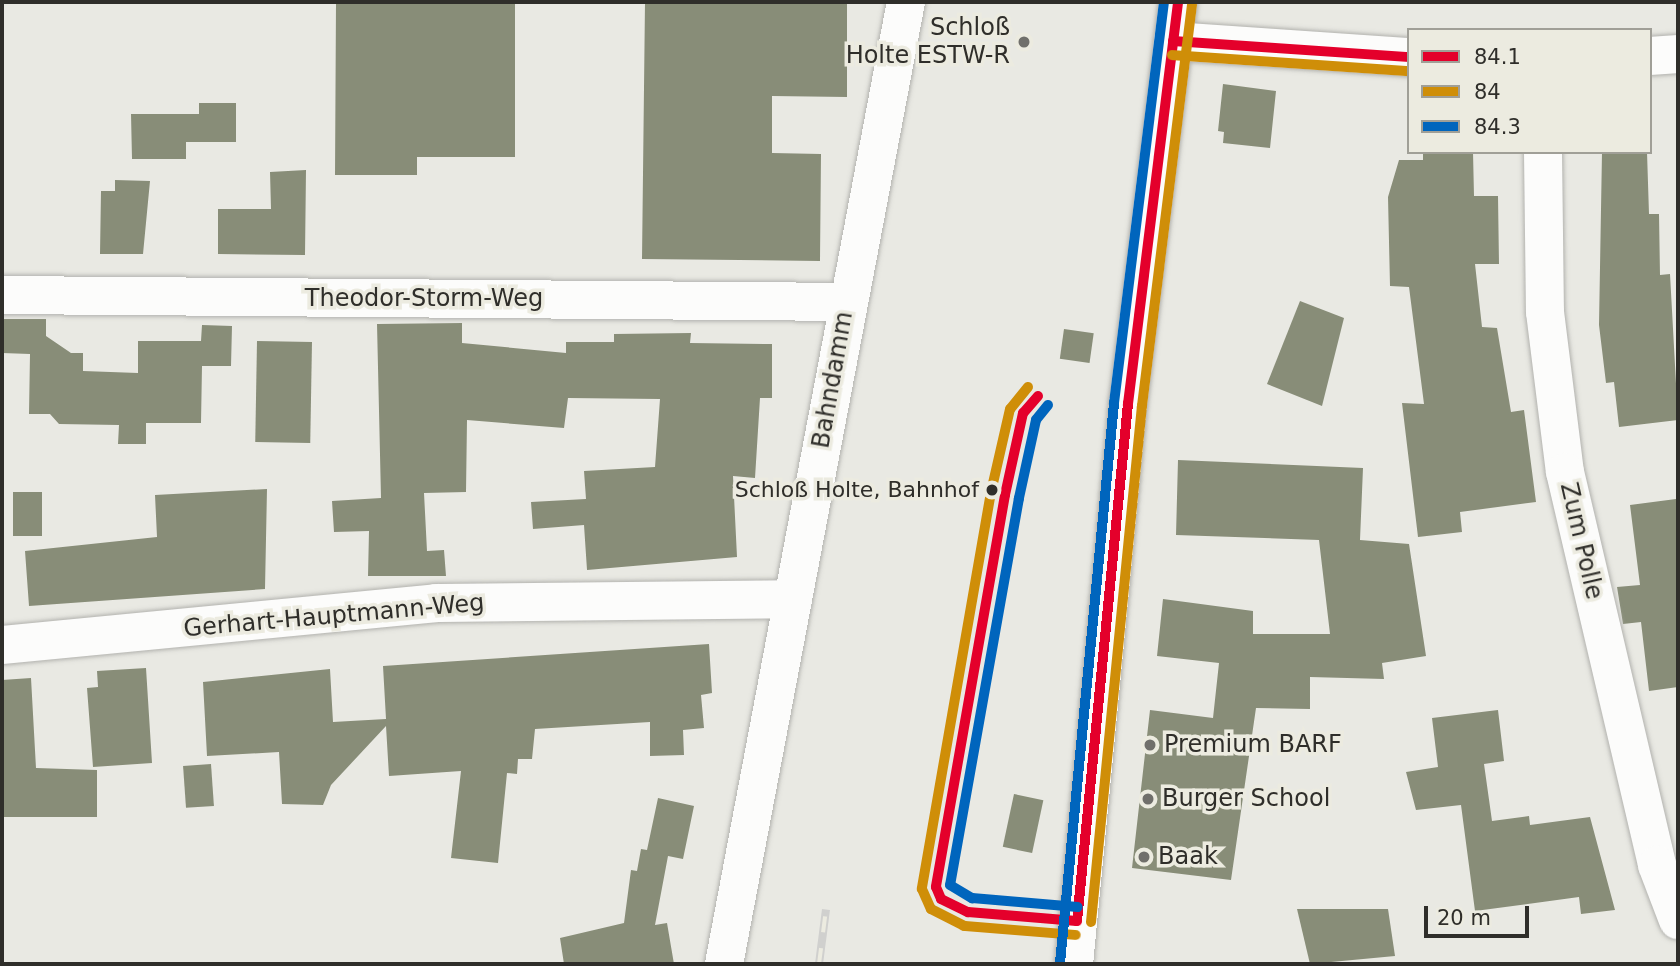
<!DOCTYPE html>
<html>
<head>
<meta charset="utf-8">
<style>
	body { margin:0 }
	#map { position:relative; width:1680px; height:966px; overflow:hidden; background:#e9e9e3; font-family:"DejaVu Sans",sans-serif }
	div>[style] { position:absolute }
	.building>* { inset:0; background:#888d78; transform-origin:0 0 }
	.roads { filter:drop-shadow(0 0 2px #b2b2ae) drop-shadow(0 0 2px #b2b2ae) }
	.minor>* { height:38px; margin:-19px; padding:0 19px; transform-origin:19px; border-radius:19px; background:#fcfcfb }
	.rail>* { height:8px; margin-top:-4px; transform-origin:0; background:repeating-linear-gradient(90deg,#ecebe0 0 16px,#d0d0ce 0 32px); box-sizing:border-box; border-block:2px solid #d0d0ce }
	.bus-1>* { height:10px; margin:-5px; padding:0 5px; transform-origin:5px; border-radius:5px; background:#e4002b }
	.bus-2>* { height:10px; margin:-5px; padding:0 5px; transform-origin:5px; border-radius:5px; background:#cf8e08 }
	.bus-3>* { height:10px; margin:-5px; padding:0 5px; transform-origin:5px; border-radius:5px; background:#0065bd }
	.dots>* { width:19px; height:19px; translate:-50% -50%; box-sizing:border-box; border:4px solid #ecebe0; border-radius:50% }
	span { translate:-50% -50%; white-space:nowrap; text-align:center; line-height:1.15; -webkit-text-stroke:7px #ecebe0; paint-order:stroke }
	.bus-label { font-size:22px; color:#2f2e2a }
	.right { translate:-100% -50%; text-align:right }
	.poi-label { font-size:24px; color:#2f2e2a }
	.left { translate:0 -50%; text-align:left }
	.street-label { font-size:24px; color:#2f2e2a }
	.frame { position:absolute; inset:0; border:4px solid #2f2e2a; pointer-events:none }
	.legend { position:absolute; left:1407px; top:28px; width:245px; height:126px; box-sizing:border-box; background:#ecebe0; border:2px solid #a09f97; margin:0; padding:9px 12px; list-style:none; font-size:21px; color:#2f2e2a }
	.legend li { display:flex; align-items:center; gap:14px; height:35px }
	.legend b { width:35px; border:2px solid #a09f97 }
	.scale { position:absolute; left:1424px; top:906px; width:105px; height:32px; box-sizing:border-box; border:4px solid #2f2e2a; border-top:0; padding-left:9px; font-size:21px; line-height:24px; white-space:nowrap; color:#2f2e2a; -webkit-text-stroke:5px #ecebe0; paint-order:stroke }
</style>
</head>
<body>
<div id="map">
	<div class="building">
		<div style="clip-path:polygon(336px 2px,515px 2px,515px 157px,417px 157px,417px 175px,335px 175px)"></div>
		<div style="clip-path:polygon(645px 2px,847px 2px,847px 97px,772px 96px,772px 153px,821px 154px,820px 261px,642px 259px)"></div>
		<div style="clip-path:polygon(1223px 84px,1276px 91px,1270px 148px,1223px 143px,1224px 132px,1218px 131px)"></div>
		<div style="clip-path:polygon(199px 103px,236px 103px,236px 142px,186px 142px,186px 159px,132px 159px,131px 114px,199px 114px)"></div>
		<div style="clip-path:polygon(1423px 152px,1473px 152px,1474px 196px,1498px 196px,1499px 264px,1475px 264px,1482px 327px,1497px 328px,1511px 412px,1524px 410px,1536px 502px,1460px 512px,1462px 532px,1418px 537px,1402px 403px,1424px 404px,1409px 287px,1390px 286px,1388px 197px,1399px 160px,1423px 160px)"></div>
		<div style="clip-path:polygon(1602px 152px,1647px 152px,1649px 214px,1659px 214px,1660px 275px,1670px 274px,1678px 420px,1619px 427px,1614px 382px,1606px 383px,1599px 325px)"></div>
		<div style="clip-path:polygon(306px 170px,305px 255px,218px 254px,218px 209px,271px 209px,270px 172px)"></div>
		<div style="clip-path:polygon(115px 180px,150px 181px,143px 254px,100px 254px,101px 191px,115px 191px)"></div>
		<div style="clip-path:polygon(1300px 301px,1344px 318px,1322px 406px,1267px 384px)"></div>
		<div style="clip-path:polygon(2px 319px,46px 319px,46px 336px,71px 353px,83px 353px,83px 371px,138px 373px,138px 341px,201px 341px,202px 325px,232px 326px,231px 366px,202px 366px,201px 423px,146px 423px,146px 444px,118px 444px,119px 425px,59px 424px,50px 414px,29px 414px,30px 354px,2px 353px)"></div>
		<div style="clip-path:polygon(462px 323px,462px 343px,566px 353px,566px 342px,614px 342px,614px 334px,691px 333px,690px 343px,772px 344px,772px 398px,760px 398px,755px 478px,733px 476px,737px 557px,587px 570px,584px 525px,533px 529px,531px 502px,586px 499px,584px 471px,655px 467px,660px 399px,568px 398px,564px 428px,467px 420px,466px 492px,424px 493px,427px 551px,444px 550px,446px 576px,368px 576px,369px 531px,334px 532px,332px 501px,381px 498px,377px 324px)"></div>
		<div style="left:1064px;top:329px;width:30px;height:30px;rotate:8deg"></div>
		<div style="left:257px;top:341px;width:55px;height:101px;rotate:1deg"></div>
		<div style="clip-path:polygon(1178px 460px,1363px 468px,1360px 540px,1409px 544px,1426px 656px,1382px 663px,1384px 679px,1310px 677px,1310px 709px,1256px 708px,1231px 880px,1132px 868px,1150px 710px,1213px 718px,1219px 663px,1157px 656px,1163px 599px,1253px 611px,1253px 634px,1330px 634px,1319px 540px,1176px 535px)"></div>
		<div style="clip-path:polygon(267px 489px,265px 589px,29px 606px,25px 551px,157px 537px,155px 495px)"></div>
		<div style="left:42px;top:492px;width:44px;height:29px;rotate:90deg"></div>
		<div style="clip-path:polygon(1676px 499px,1678px 687px,1649px 691px,1641px 622px,1623px 624px,1617px 587px,1640px 585px,1630px 505px)"></div>
		<div style="clip-path:polygon(709px 644px,712px 693px,701px 695px,704px 728px,683px 730px,684px 755px,650px 756px,650px 722px,535px 729px,532px 759px,518px 759px,517px 774px,507px 773px,498px 863px,451px 858px,461px 771px,389px 776px,386px 726px,331px 785px,323px 805px,282px 804px,279px 752px,207px 756px,203px 682px,330px 669px,333px 722px,386px 719px,383px 666px)"></div>
		<div style="clip-path:polygon(146px 668px,152px 763px,93px 767px,87px 688px,98px 687px,97px 671px)"></div>
		<div style="clip-path:polygon(31px 678px,36px 768px,97px 770px,97px 817px,2px 817px,2px 680px)"></div>
		<div style="clip-path:polygon(1498px 710px,1504px 761px,1484px 764px,1492px 821px,1529px 816px,1530px 825px,1590px 817px,1615px 910px,1581px 914px,1579px 897px,1475px 911px,1461px 805px,1416px 810px,1406px 772px,1438px 767px,1432px 718px)"></div>
		<div style="left:211px;top:764px;width:42px;height:28px;rotate:86deg"></div>
		<div style="left:1014px;top:794px;width:30px;height:54px;rotate:12deg"></div>
		<div style="clip-path:polygon(658px 798px,694px 806px,683px 859px,668px 856px,655px 925px,667px 923px,674px 964px,564px 964px,560px 938px,624px 923px,631px 870px,637px 871px,641px 849px,647px 850px)"></div>
		<div style="clip-path:polygon(1297px 909px,1388px 909px,1395px 956px,1310px 964px)"></div>
	</div>
	<div class="roads">
		<div class="minor">
			<div style="left:1173px;top:41px;width:237px;rotate:3.9deg"></div>
			<div style="left:1650px;top:56px;width:28px;rotate:-4deg"></div>
			<div style="left:1543px;top:152px;width:160px;rotate:89.3deg"></div>
			<div style="left:1545px;top:312px;width:161px;rotate:82.9deg"></div>
			<div style="left:1565px;top:472px;width:404px;rotate:76.8deg"></div>
			<div style="left:1657px;top:865px;width:59px;rotate:69.1deg"></div>
			<div style="left:2px;top:295px;width:845px;rotate:0.47deg"></div>
			<div style="left:2px;top:645px;width:436px;rotate:-5.5deg"></div>
			<div style="left:436px;top:603px;width:357px;rotate:-0.6deg"></div>
			<div style="left:724px;top:964px;width:979px;rotate:-79.29deg"></div>
			<div style="left:1074px;top:964px;width:563px;rotate:-84.49deg"></div>
			<div style="left:1128px;top:404px;width:405px;rotate:-82.9deg"></div>
		</div>
	</div>
	<div class="rail">
		<div style="left:819px;top:964px;width:55px;rotate:-82.7deg"></div>
	</div>
	<div class="bus-1">
		<div style="left:1173px;top:41px;width:237px;rotate:3.9deg"></div>
		<div style="left:1038px;top:396px;width:23px;rotate:131deg"></div>
		<div style="left:1023px;top:413px;width:84px;rotate:102.4deg"></div>
		<div style="left:1005px;top:495px;width:398px;rotate:100deg"></div>
		<div style="left:936px;top:887px;width:13px;rotate:67deg"></div>
		<div style="left:941px;top:899px;width:30px;rotate:26deg"></div>
		<div style="left:968px;top:912px;width:109px;rotate:4.7deg"></div>
		<div style="left:1077px;top:921px;width:520px;rotate:-84.37deg"></div>
		<div style="left:1128px;top:404px;width:405px;rotate:-82.9deg"></div>
	</div>
	<div class="bus-2">
		<div style="left:1172px;top:55px;width:237px;rotate:3.9deg"></div>
		<div style="left:1028px;top:387px;width:28px;rotate:129deg"></div>
		<div style="left:1010px;top:409px;width:85px;rotate:102.9deg"></div>
		<div style="left:991px;top:492px;width:403px;rotate:99.9deg"></div>
		<div style="left:922px;top:889px;width:22px;rotate:66deg"></div>
		<div style="left:931px;top:909px;width:37px;rotate:27deg"></div>
		<div style="left:964px;top:926px;width:112px;rotate:4.6deg"></div>
		<div style="left:1091px;top:922px;width:519px;rotate:-84.36deg"></div>
		<div style="left:1142px;top:406px;width:405px;rotate:-82.9deg"></div>
	</div>
	<div class="bus-3">
		<div style="left:1048px;top:405px;width:19px;rotate:129deg"></div>
		<div style="left:1036px;top:420px;width:80px;rotate:102.3deg"></div>
		<div style="left:1019px;top:498px;width:393px;rotate:100.1deg"></div>
		<div style="left:950px;top:885px;width:26px;rotate:31deg"></div>
		<div style="left:972px;top:898px;width:106px;rotate:4.9deg"></div>
		<div style="left:1060px;top:963px;width:563px;rotate:-84.49deg"></div>
		<div style="left:1114px;top:403px;width:404px;rotate:-82.9deg"></div>
	</div>
	<div class="dots">
		<div style="left:1024px;top:42px;background:#706f6b"></div>
		<div style="left:992px;top:490px;background:#2f2e2a"></div>
		<div style="left:1150px;top:745px;background:#706f6b"></div>
		<div style="left:1148px;top:799px;background:#706f6b"></div>
		<div style="left:1144px;top:857px;background:#706f6b"></div>
	</div>
	<div class="bus-label">
		<span class="right" style="left:979px;top:490px">Schloß Holte, Bahnhof</span>
	</div>
	<div class="poi-label">
		<span class="right" style="left:1010px;top:42px">Schloß<br>Holte ESTW-R</span>
		<span class="left" style="left:1164px;top:745px">Premium BARF</span>
		<span class="left" style="left:1162px;top:799px">Burger School</span>
		<span class="left" style="left:1158px;top:857px">Baak</span>
	</div>
	<div class="street-label">
		<span style="left:424px;top:299px">Theodor-Storm-Weg</span>
		<span style="left:833px;top:380px;rotate:-80deg">Bahndamm</span>
		<span style="left:1581px;top:541px;rotate:77deg">Zum Polle</span>
		<span style="left:334px;top:616px;rotate:-5deg">Gerhart-Hauptmann-Weg</span>
	</div>
	<div class="frame"></div>
	<ul class="legend">
	<li><b style="height:9px;background:#e4002b"></b>84.1</li>
	<li><b style="height:9px;background:#cf8e08"></b>84</li>
	<li><b style="height:9px;background:#0065bd"></b>84.3</li>
	</ul>
	<div class="scale">20 m</div>
</div>
</body>
</html>
